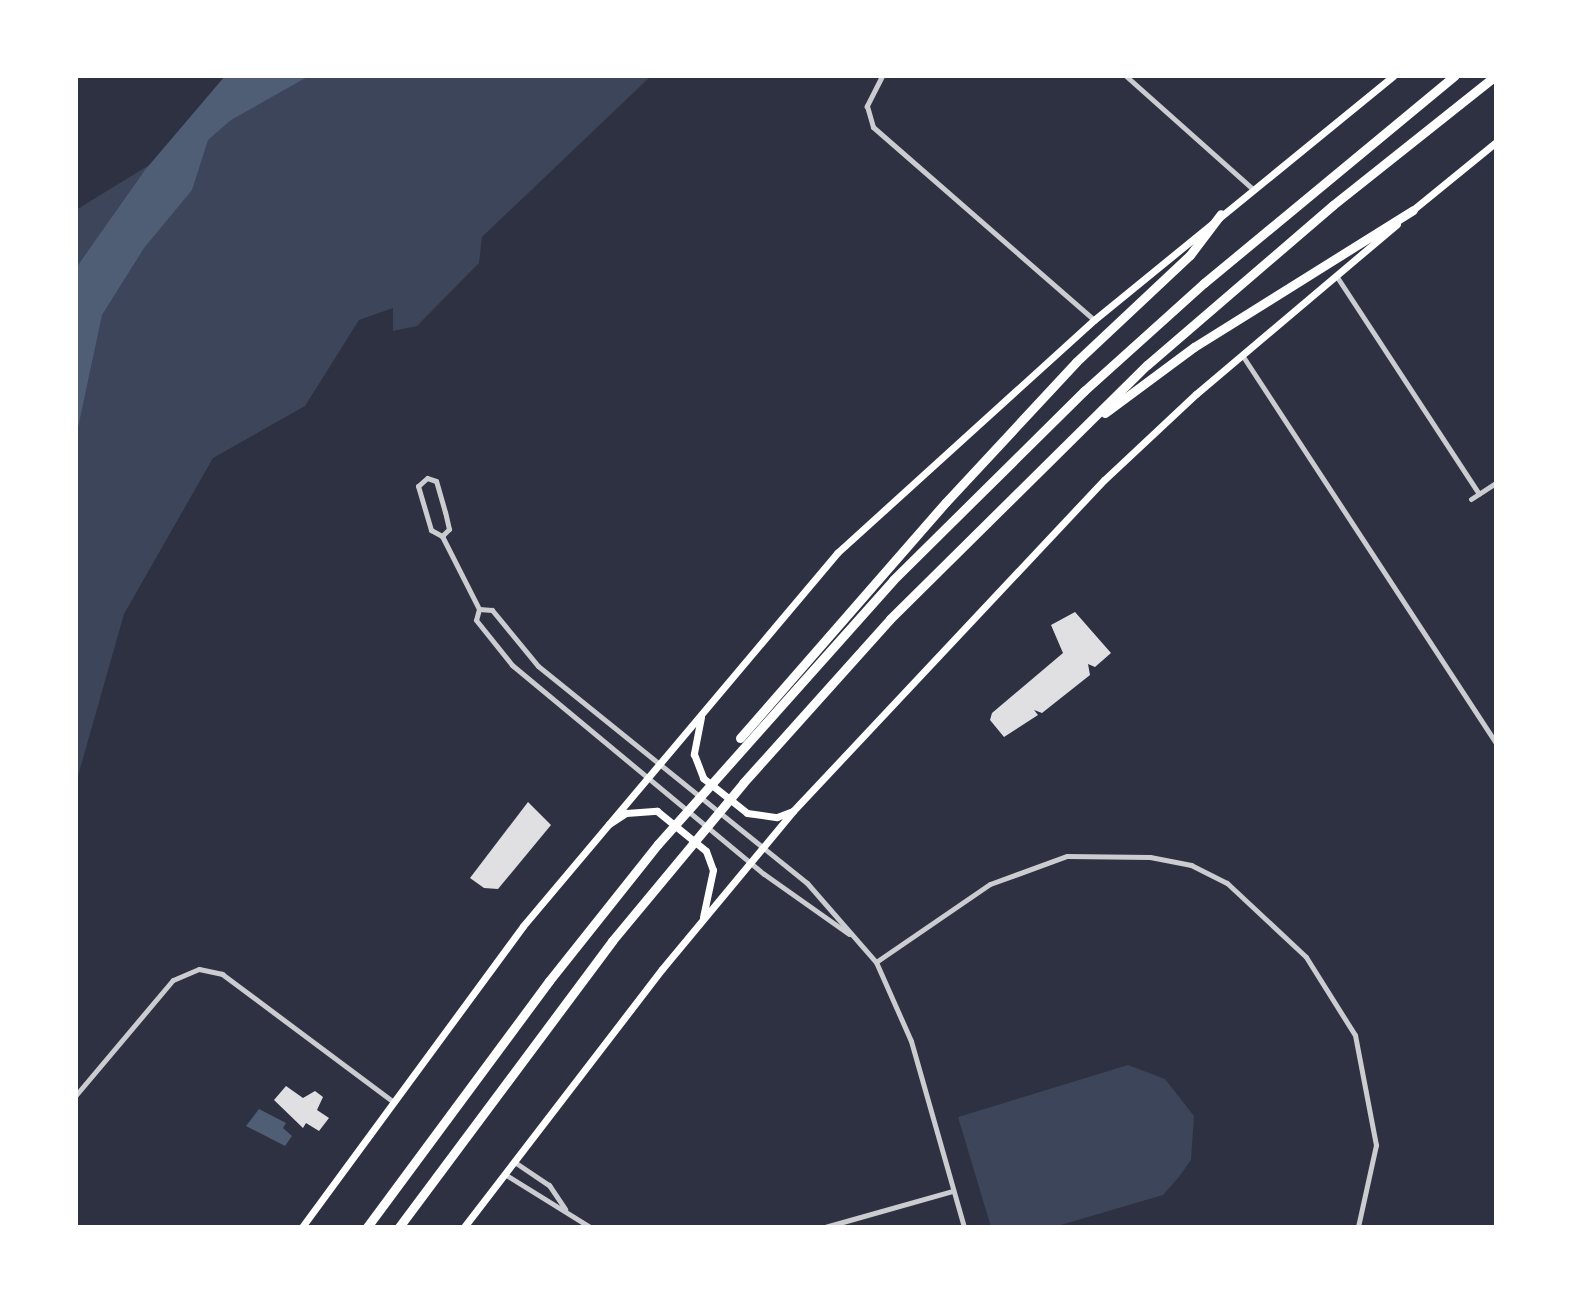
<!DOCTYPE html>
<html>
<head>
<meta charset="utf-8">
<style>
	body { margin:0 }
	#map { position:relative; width:1572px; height:1303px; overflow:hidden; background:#2d3142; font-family:"Titillium Web",sans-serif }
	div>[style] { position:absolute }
	.green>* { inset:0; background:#3c4559 }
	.water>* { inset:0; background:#4f5d75 }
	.building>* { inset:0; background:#e0e0e3 }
	.minor>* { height:5px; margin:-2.5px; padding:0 2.5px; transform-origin:2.5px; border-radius:2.5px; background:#caccd0 }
	.secondary>* { height:7px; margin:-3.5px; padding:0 3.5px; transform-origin:3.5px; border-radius:3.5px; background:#fff }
	.motorway>* { height:9px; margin:-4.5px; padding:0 4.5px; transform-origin:4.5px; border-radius:4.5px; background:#fff }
	span { translate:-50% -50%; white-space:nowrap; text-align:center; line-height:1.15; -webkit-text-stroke:6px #fff; paint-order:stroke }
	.frame { position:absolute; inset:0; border:78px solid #fff; pointer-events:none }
</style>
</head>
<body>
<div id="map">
	<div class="green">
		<div style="clip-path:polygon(270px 76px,651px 76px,482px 237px,479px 263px,417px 326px,393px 331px,393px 308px,359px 320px,305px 406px,213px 458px,124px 614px,76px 783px,76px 210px,211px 127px)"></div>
		<div style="clip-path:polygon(1128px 1065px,1165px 1079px,1194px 1116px,1191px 1160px,1178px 1178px,1163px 1195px,1054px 1227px,991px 1227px,958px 1117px)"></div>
	</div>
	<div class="water">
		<div style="clip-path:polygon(225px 76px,309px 76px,231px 120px,208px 140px,192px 190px,144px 248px,102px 315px,76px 437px,76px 268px,145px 170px)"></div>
		<div style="clip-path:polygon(259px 1109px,286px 1123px,283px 1128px,292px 1136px,285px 1146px,246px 1126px)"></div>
	</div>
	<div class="building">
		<div style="clip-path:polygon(1075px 612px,1111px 653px,1095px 667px,1088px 664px,1090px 675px,1042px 713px,1034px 710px,1038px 715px,1004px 737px,990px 720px,992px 713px,1063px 653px,1051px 625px)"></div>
		<div style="clip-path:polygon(528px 802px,551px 825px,498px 889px,484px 888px,470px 878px)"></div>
		<div style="clip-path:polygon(286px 1086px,303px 1098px,315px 1091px,323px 1097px,317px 1110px,329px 1118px,319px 1131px,306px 1123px,303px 1128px,274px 1100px)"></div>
	</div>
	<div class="minor">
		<div style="left:882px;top:76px;width:34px;rotate:117deg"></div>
		<div style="left:867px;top:106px;width:22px;rotate:74deg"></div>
		<div style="left:873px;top:127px;width:293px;rotate:41.1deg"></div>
		<div style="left:1126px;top:76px;width:170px;rotate:41.7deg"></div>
		<div style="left:1337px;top:277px;width:259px;rotate:56.8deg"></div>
		<div style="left:1244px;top:358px;width:460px;rotate:56.8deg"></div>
		<div style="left:1471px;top:499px;width:30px;rotate:-33deg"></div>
		<div style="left:442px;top:536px;width:10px;rotate:-45deg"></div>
		<div style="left:449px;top:529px;width:17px;rotate:-103deg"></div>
		<div style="left:445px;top:512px;width:32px;rotate:-106deg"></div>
		<div style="left:436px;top:481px;width:9px;rotate:-162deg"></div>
		<div style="left:427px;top:478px;width:12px;rotate:138deg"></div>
		<div style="left:418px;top:486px;width:46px;rotate:73.5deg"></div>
		<div style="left:431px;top:530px;width:13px;rotate:29deg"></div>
		<div style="left:442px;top:536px;width:82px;rotate:63.1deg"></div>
		<div style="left:479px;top:609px;width:11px;rotate:105deg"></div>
		<div style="left:476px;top:620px;width:58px;rotate:51.3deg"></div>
		<div style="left:512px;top:665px;width:327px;rotate:39.7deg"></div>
		<div style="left:764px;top:874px;width:104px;rotate:35.2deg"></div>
		<div style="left:479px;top:609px;width:13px;rotate:4deg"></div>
		<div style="left:492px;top:610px;width:72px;rotate:50.6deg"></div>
		<div style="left:538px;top:666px;width:346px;rotate:38.9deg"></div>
		<div style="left:807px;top:883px;width:105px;rotate:48.9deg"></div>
		<div style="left:876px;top:962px;width:86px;rotate:66.1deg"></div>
		<div style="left:911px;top:1041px;width:193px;rotate:74.1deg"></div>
		<div style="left:876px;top:962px;width:138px;rotate:-34.4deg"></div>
		<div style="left:990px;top:884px;width:82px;rotate:-20deg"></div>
		<div style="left:1067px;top:856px;width:83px;rotate:0.7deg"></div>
		<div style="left:1150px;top:857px;width:42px;rotate:11deg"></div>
		<div style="left:1191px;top:865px;width:40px;rotate:26.6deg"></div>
		<div style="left:1227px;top:883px;width:108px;rotate:43.1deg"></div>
		<div style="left:1306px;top:957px;width:92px;rotate:57.9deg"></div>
		<div style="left:1355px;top:1035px;width:112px;rotate:79.2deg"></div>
		<div style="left:1376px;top:1145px;width:84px;rotate:102.4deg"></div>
		<div style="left:76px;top:1095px;width:150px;rotate:-49.9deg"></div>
		<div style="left:173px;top:980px;width:28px;rotate:-23deg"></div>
		<div style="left:199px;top:969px;width:24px;rotate:12deg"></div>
		<div style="left:222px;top:974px;width:214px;rotate:36.7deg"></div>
		<div style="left:516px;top:1163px;width:40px;rotate:34deg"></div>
		<div style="left:549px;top:1185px;width:29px;rotate:56deg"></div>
		<div style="left:506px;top:1175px;width:99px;rotate:31.8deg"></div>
		<div style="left:825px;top:1227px;width:132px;rotate:-15.8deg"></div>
	</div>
	<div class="secondary">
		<div style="left:1409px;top:213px;width:112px;rotate:-39.2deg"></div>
		<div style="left:701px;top:717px;width:38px;rotate:101deg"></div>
		<div style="left:694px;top:754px;width:26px;rotate:69deg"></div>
		<div style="left:703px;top:778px;width:56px;rotate:38.5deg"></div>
		<div style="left:747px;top:813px;width:30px;rotate:8deg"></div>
		<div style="left:777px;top:817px;width:17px;rotate:-21deg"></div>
		<div style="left:609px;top:824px;width:20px;rotate:-33deg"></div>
		<div style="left:626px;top:813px;width:31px;rotate:-4deg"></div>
		<div style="left:657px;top:811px;width:63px;rotate:39.2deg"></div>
		<div style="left:706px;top:851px;width:20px;rotate:70deg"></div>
		<div style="left:713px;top:870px;width:48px;rotate:102deg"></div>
		<div style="left:302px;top:1227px;width:373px;rotate:-53.7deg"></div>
		<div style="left:523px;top:926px;width:488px;rotate:-49.9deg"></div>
		<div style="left:837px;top:553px;width:347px;rotate:-42.2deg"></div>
		<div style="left:1094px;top:320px;width:386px;rotate:-39.2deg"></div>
		<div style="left:464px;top:1227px;width:325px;rotate:-52.5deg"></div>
		<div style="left:662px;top:969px;width:205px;rotate:-50.3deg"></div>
		<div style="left:793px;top:811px;width:454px;rotate:-46.8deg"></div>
		<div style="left:1104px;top:480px;width:126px;rotate:-43.1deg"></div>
		<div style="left:1196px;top:394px;width:263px;rotate:-40.2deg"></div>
	</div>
	<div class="motorway">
		<div style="left:1105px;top:413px;width:111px;rotate:-36.6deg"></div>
		<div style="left:1194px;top:347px;width:258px;rotate:-32deg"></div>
		<div style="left:740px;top:738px;width:313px;rotate:-48.9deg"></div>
		<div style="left:946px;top:502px;width:191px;rotate:-47.1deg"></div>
		<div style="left:1076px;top:362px;width:156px;rotate:-43.2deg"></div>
		<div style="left:1190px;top:255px;width:51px;rotate:-52.9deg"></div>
		<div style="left:367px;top:1227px;width:306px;rotate:-53.5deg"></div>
		<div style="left:549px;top:981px;width:175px;rotate:-51.5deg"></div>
		<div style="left:658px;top:844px;width:353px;rotate:-48.3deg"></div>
		<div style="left:893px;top:580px;width:269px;rotate:-44.7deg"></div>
		<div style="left:1084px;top:391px;width:161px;rotate:-42deg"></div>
		<div style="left:1204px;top:283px;width:325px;rotate:-39.6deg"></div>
		<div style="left:399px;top:1227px;width:357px;rotate:-53.3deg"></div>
		<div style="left:612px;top:941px;width:205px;rotate:-50.3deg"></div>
		<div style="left:743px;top:783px;width:220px;rotate:-48.1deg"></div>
		<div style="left:890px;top:619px;width:361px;rotate:-44.7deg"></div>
		<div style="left:1147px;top:365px;width:245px;rotate:-40.7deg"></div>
		<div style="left:1333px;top:205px;width:207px;rotate:-38.5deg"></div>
	</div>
	<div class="frame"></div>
</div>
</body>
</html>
